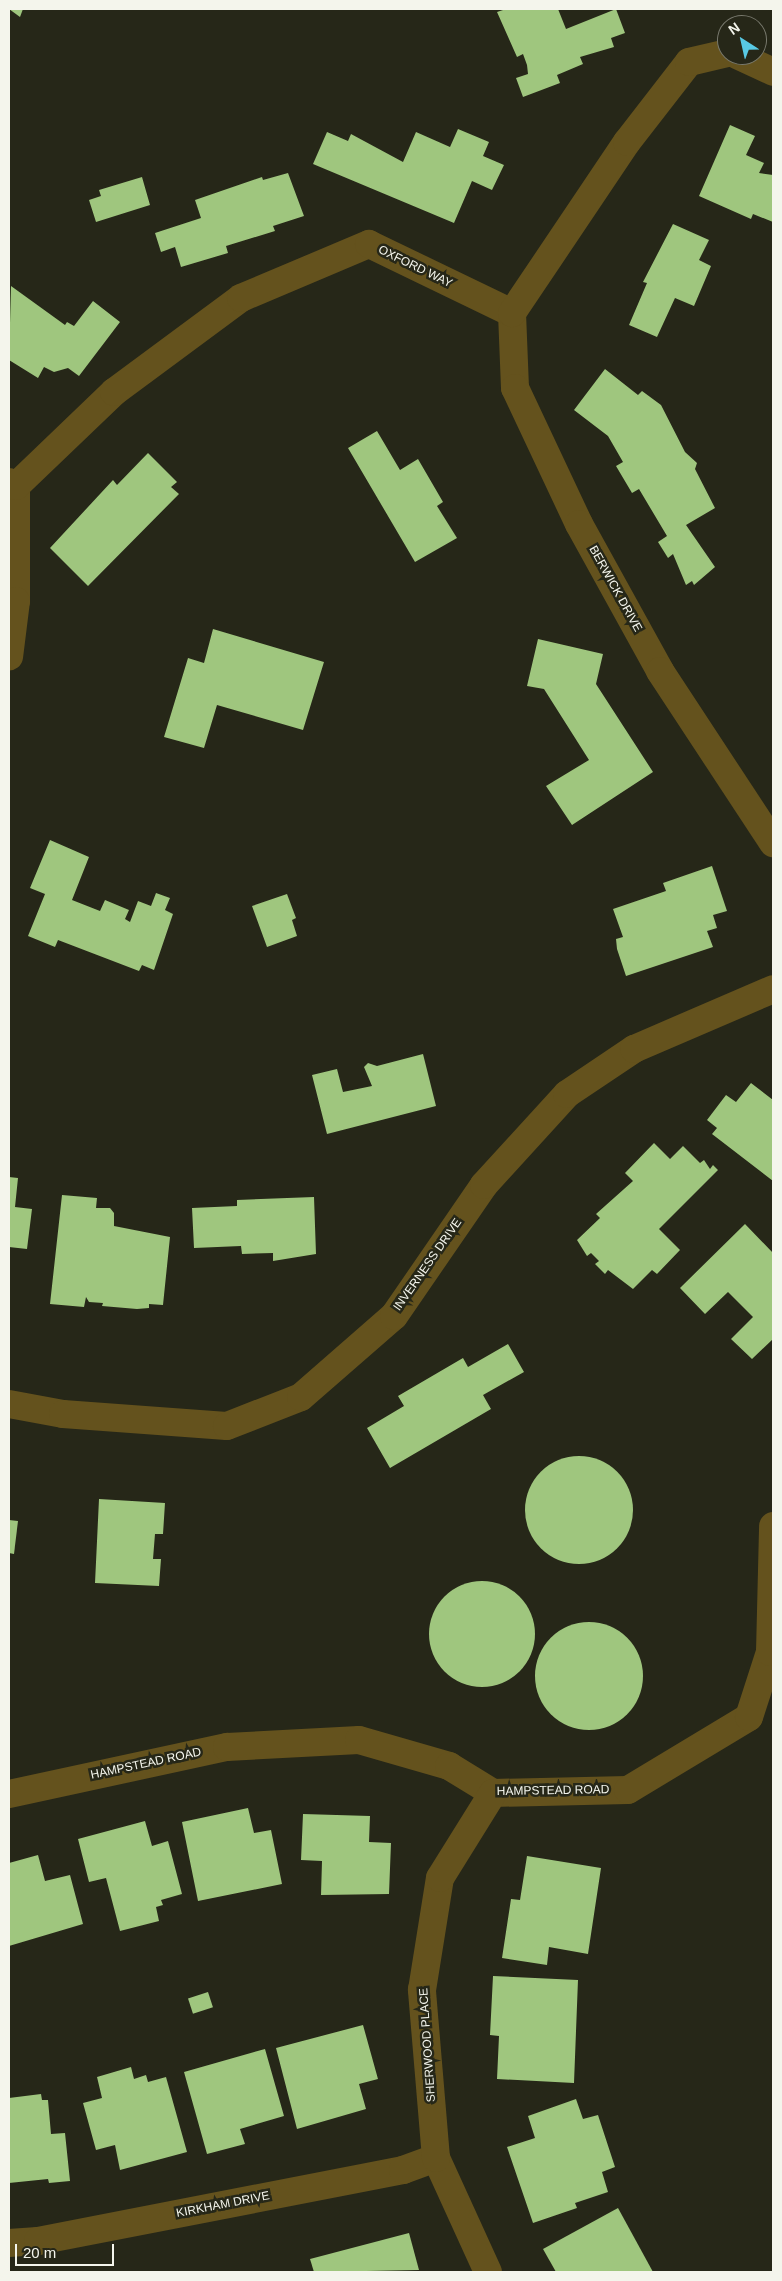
<!DOCTYPE html>
<html>
<head>
<meta charset="utf-8">
<style>
	body { margin:0 }
	#map { position:relative; width:782px; height:2281px; overflow:hidden; background:#262718; font-family:Arial,sans-serif }
	div>[style] { position:absolute }
	.building>* { inset:0; background:#9fc67e; transform-origin:0 0 }
	.round { border-radius:50% }
	.minor>* { height:28px; margin:-14px; padding:0 14px; transform-origin:14px; border-radius:14px; background:#64521d }
	span { translate:-50% -50%; white-space:nowrap; text-align:center; line-height:1.15; -webkit-text-stroke:5px #262718; paint-order:stroke }
	.street-label { font-size:12px; color:#f4f5ec }
	.frame { position:absolute; inset:0; border:10px solid #f4f5ec; pointer-events:none }
	.north { position:absolute; left:717px; top:15px; width:50px; height:50px; box-sizing:border-box; background:#262718; border:1px solid #78796d; border-radius:50%; rotate:325deg; font-size:14px; font-weight:700; line-height:20px; text-align:center; color:#f4f5ec }
	.north::after { content:''; display:block; margin:auto; width:18px; height:22px; background:#58c9e4; clip-path:polygon(50% 0,100% 100%,50% 72%,0 100%) }
	.scale { position:absolute; left:15px; top:2244px; width:99px; height:22px; box-sizing:border-box; border:2px solid #f4f5ec; border-top:0; padding-left:6px; font-size:15px; line-height:18px; white-space:nowrap; color:#f4f5ec; -webkit-text-stroke:4px #262718; paint-order:stroke }
</style>
</head>
<body>
<div id="map">
	<div class="building">
		<div style="clip-path:polygon(9px 9px,23px 9px,20px 17px)"></div>
		<div style="clip-path:polygon(506px 9px,558px 9px,566px 29px,616px 9px,625px 33px,611px 38px,614px 47px,580px 57px,583px 64px,557px 75px,560px 83px,523px 97px,516px 78px,528px 74px,527px 65px,523px 54px,517px 57px,497px 12px)"></div>
		<div style="clip-path:polygon(730px 125px,755px 136px,746px 155px,764px 163px,759px 173px,773px 175px,773px 222px,753px 214px,751px 219px,699px 196px)"></div>
		<div style="clip-path:polygon(458px 129px,489px 142px,483px 156px,504px 165px,492px 190px,472px 181px,454px 223px,313px 164px,327px 132px,348px 141px,351px 134px,403px 162px,416px 132px,450px 147px)"></div>
		<div style="clip-path:polygon(288px 173px,304px 216px,273px 226px,275px 231px,226px 246px,228px 253px,181px 267px,175px 247px,161px 252px,155px 233px,201px 218px,195px 200px,262px 177px,263px 180px)"></div>
		<div style="clip-path:polygon(142px 177px,150px 205px,96px 222px,89px 200px,101px 196px,99px 190px)"></div>
		<div style="clip-path:polygon(673px 224px,709px 240px,699px 260px,711px 266px,694px 306px,675px 298px,657px 337px,629px 325px,647px 283px,643px 282px)"></div>
		<div style="clip-path:polygon(11px 286px,65px 325px,67px 322px,74px 326px,93px 301px,120px 322px,79px 376px,68px 368px,54px 372px,44px 367px,38px 378px,9px 360px)"></div>
		<div style="clip-path:polygon(605px 369px,638px 395px,642px 391px,661px 405px,685px 452px,697px 463px,695px 469px,715px 508px,686px 525px,715px 567px,694px 585px,692px 581px,686px 585px,673px 554px,668px 558px,658px 542px,667px 536px,639px 489px,632px 493px,616px 466px,623px 462px,608px 436px,574px 410px)"></div>
		<div style="clip-path:polygon(377px 431px,400px 470px,418px 459px,443px 502px,437px 506px,457px 538px,415px 562px,348px 448px)"></div>
		<div style="clip-path:polygon(148px 453px,177px 482px,171px 487px,179px 494px,88px 586px,50px 548px,113px 480px,117px 485px)"></div>
		<div style="clip-path:polygon(213px 629px,324px 662px,303px 730px,217px 705px,204px 748px,164px 737px,188px 658px,204px 663px)"></div>
		<div style="clip-path:polygon(538px 639px,603px 654px,596px 684px,653px 772px,572px 825px,546px 786px,589px 760px,544px 689px,527px 686px)"></div>
		<div style="clip-path:polygon(50px 840px,89px 857px,72px 900px,100px 911px,105px 900px,129px 910px,125px 919px,130px 922px,138px 901px,151px 906px,156px 893px,170px 898px,165px 910px,173px 914px,154px 970px,142px 965px,139px 971px,58px 940px,55px 947px,28px 936px,45px 894px,30px 888px)"></div>
		<div style="clip-path:polygon(712px 866px,727px 911px,713px 915px,717px 928px,707px 931px,713px 947px,626px 976px,617px 949px,616px 939px,623px 937px,613px 909px,666px 891px,663px 883px)"></div>
		<div style="clip-path:polygon(287px 894px,296px 918px,292px 920px,297px 936px,267px 947px,252px 906px)"></div>
		<div style="clip-path:polygon(423px 1054px,436px 1106px,327px 1134px,312px 1075px,337px 1069px,343px 1092px,372px 1086px,364px 1067px,368px 1063px,377px 1066px)"></div>
		<div style="clip-path:polygon(751px 1083px,773px 1100px,773px 1181px,712px 1134px,717px 1128px,707px 1120px,726px 1095px,736px 1102px)"></div>
		<div style="clip-path:polygon(654px 1143px,670px 1159px,683px 1146px,700px 1163px,704px 1160px,710px 1169px,713px 1165px,718px 1170px,659px 1229px,680px 1250px,657px 1274px,652px 1270px,633px 1289px,608px 1270px,605px 1274px,595px 1264px,599px 1261px,591px 1253px,587px 1256px,577px 1240px,600px 1218px,596px 1214px,633px 1181px,625px 1173px)"></div>
		<div style="clip-path:polygon(9px 1177px,18px 1178px,15px 1207px,32px 1209px,27px 1249px,9px 1247px)"></div>
		<div style="clip-path:polygon(62px 1195px,97px 1198px,96px 1208px,110px 1208px,114px 1213px,114px 1226px,170px 1237px,163px 1305px,149px 1304px,149px 1308px,137px 1309px,102px 1306px,103px 1303px,89px 1302px,86px 1297px,84px 1307px,50px 1304px)"></div>
		<div style="clip-path:polygon(314px 1197px,316px 1254px,273px 1261px,273px 1253px,242px 1254px,241px 1246px,194px 1248px,192px 1208px,237px 1206px,237px 1200px)"></div>
		<div style="clip-path:polygon(745px 1224px,773px 1253px,773px 1339px,752px 1359px,731px 1339px,753px 1317px,728px 1292px,705px 1314px,680px 1288px)"></div>
		<div style="clip-path:polygon(508px 1344px,524px 1372px,483px 1395px,491px 1409px,390px 1468px,367px 1428px,404px 1406px,398px 1396px,463px 1358px,468px 1367px)"></div>
		<div class="round" style="left:525px;top:1456px;width:108px;height:108px"></div>
		<div style="clip-path:polygon(99px 1499px,165px 1503px,163px 1534px,155px 1534px,153px 1559px,161px 1559px,159px 1586px,95px 1583px)"></div>
		<div style="clip-path:polygon(9px 1520px,18px 1521px,14px 1554px,9px 1553px)"></div>
		<div class="round" style="left:429px;top:1581px;width:106px;height:106px"></div>
		<div class="round" style="left:535px;top:1622px;width:108px;height:108px"></div>
		<div style="clip-path:polygon(248px 1808px,254px 1833px,271px 1830px,282px 1884px,198px 1901px,182px 1822px)"></div>
		<div style="clip-path:polygon(303px 1814px,370px 1816px,369px 1842px,391px 1843px,389px 1894px,321px 1895px,322px 1861px,301px 1860px)"></div>
		<div style="clip-path:polygon(145px 1821px,152px 1846px,168px 1841px,182px 1894px,161px 1900px,163px 1905px,156px 1907px,159px 1921px,120px 1931px,106px 1878px,89px 1882px,78px 1839px)"></div>
		<div style="clip-path:polygon(38px 1855px,45px 1881px,70px 1875px,83px 1924px,9px 1946px,9px 1863px)"></div>
		<div style="clip-path:polygon(527px 1856px,601px 1868px,588px 1954px,549px 1947px,547px 1965px,502px 1958px,511px 1899px,520px 1900px)"></div>
		<div style="clip-path:polygon(493px 1976px,578px 1980px,574px 2083px,497px 2079px,499px 2036px,490px 2035px)"></div>
		<div style="left:208px;top:1992px;width:16px;height:21px;rotate:72deg"></div>
		<div style="clip-path:polygon(363px 2025px,378px 2079px,359px 2084px,366px 2109px,297px 2129px,276px 2048px)"></div>
		<div style="clip-path:polygon(265px 2049px,284px 2116px,240px 2129px,245px 2144px,207px 2154px,184px 2072px)"></div>
		<div style="clip-path:polygon(131px 2067px,134px 2079px,146px 2075px,148px 2082px,166px 2077px,187px 2152px,120px 2170px,115px 2145px,96px 2150px,83px 2103px,102px 2098px,97px 2077px)"></div>
		<div style="clip-path:polygon(41px 2094px,42px 2100px,48px 2100px,51px 2134px,65px 2133px,70px 2181px,49px 2183px,48px 2179px,9px 2183px,9px 2098px)"></div>
		<div style="clip-path:polygon(576px 2099px,583px 2119px,598px 2115px,615px 2167px,602px 2172px,608px 2192px,575px 2203px,577px 2208px,533px 2223px,507px 2147px,535px 2138px,528px 2116px)"></div>
		<div style="clip-path:polygon(618px 2208px,653px 2272px,556px 2272px,543px 2249px)"></div>
		<div style="clip-path:polygon(409px 2233px,419px 2270px,314px 2272px,310px 2259px)"></div>
	</div>
	<div class="minor">
		<div style="left:737px;top:55px;width:40px;rotate:25deg"></div>
		<div style="left:512px;top:313px;width:75px;rotate:87.7deg"></div>
		<div style="left:515px;top:388px;width:150px;rotate:64.8deg"></div>
		<div style="left:579px;top:524px;width:168px;rotate:61.1deg"></div>
		<div style="left:660px;top:671px;width:206px;rotate:56.7deg"></div>
		<div style="left:9px;top:482px;width:8px;rotate:30deg"></div>
		<div style="left:16px;top:486px;width:115px;rotate:90deg"></div>
		<div style="left:16px;top:601px;width:56px;rotate:97.1deg"></div>
		<div style="left:16px;top:486px;width:136px;rotate:-43.8deg"></div>
		<div style="left:114px;top:392px;width:158px;rotate:-36.5deg"></div>
		<div style="left:241px;top:298px;width:139px;rotate:-22.9deg"></div>
		<div style="left:369px;top:244px;width:159px;rotate:25.8deg"></div>
		<div style="left:512px;top:313px;width:206px;rotate:-56.1deg"></div>
		<div style="left:627px;top:142px;width:101px;rotate:-52.2deg"></div>
		<div style="left:689px;top:62px;width:39px;rotate:-13deg"></div>
		<div style="left:9px;top:1404px;width:55px;rotate:10.5deg"></div>
		<div style="left:63px;top:1414px;width:164px;rotate:4.2deg"></div>
		<div style="left:227px;top:1426px;width:79px;rotate:-21.4deg"></div>
		<div style="left:301px;top:1397px;width:123px;rotate:-41.1deg"></div>
		<div style="left:394px;top:1316px;width:159px;rotate:-55.5deg"></div>
		<div style="left:484px;top:1185px;width:123px;rotate:-47.6deg"></div>
		<div style="left:567px;top:1094px;width:81px;rotate:-33.9deg"></div>
		<div style="left:634px;top:1049px;width:151px;rotate:-23.3deg"></div>
		<div style="left:9px;top:1794px;width:223px;rotate:-12.2deg"></div>
		<div style="left:227px;top:1747px;width:132px;rotate:-3deg"></div>
		<div style="left:359px;top:1740px;width:94px;rotate:16.1deg"></div>
		<div style="left:449px;top:1766px;width:52px;rotate:31.5deg"></div>
		<div style="left:493px;top:1793px;width:135px;rotate:-1.3deg"></div>
		<div style="left:628px;top:1790px;width:141px;rotate:-31.1deg"></div>
		<div style="left:749px;top:1717px;width:68px;rotate:-72.1deg"></div>
		<div style="left:770px;top:1652px;width:126px;rotate:-88.6deg"></div>
		<div style="left:9px;top:2243px;width:29px;rotate:-4deg"></div>
		<div style="left:38px;top:2241px;width:372px;rotate:-11deg"></div>
		<div style="left:403px;top:2170px;width:35px;rotate:-20deg"></div>
		<div style="left:488px;top:2272px;width:125px;rotate:-114.5deg"></div>
		<div style="left:436px;top:2158px;width:169px;rotate:-94.8deg"></div>
		<div style="left:422px;top:1990px;width:113px;rotate:-80.9deg"></div>
		<div style="left:440px;top:1878px;width:100px;rotate:-58.1deg"></div>
	</div>
	<div class="street-label">
		<span style="left:415px;top:267px;rotate:26deg">OXFORD WAY</span>
		<span style="left:615px;top:589px;rotate:61deg">BERWICK DRIVE</span>
		<span style="left:428px;top:1265px;rotate:-55deg">INVERNESS DRIVE</span>
		<span style="left:146px;top:1764px;rotate:-12deg">HAMPSTEAD ROAD</span>
		<span style="left:553px;top:1791px;rotate:-1deg">HAMPSTEAD ROAD</span>
		<span style="left:428px;top:2045px;rotate:-94deg">SHERWOOD PLACE</span>
		<span style="left:223px;top:2205px;rotate:-11deg">KIRKHAM DRIVE</span>
	</div>
	<div class="frame"></div>
	<div class="north">N</div>
	<div class="scale">20 m</div>
</div>
</body>
</html>
